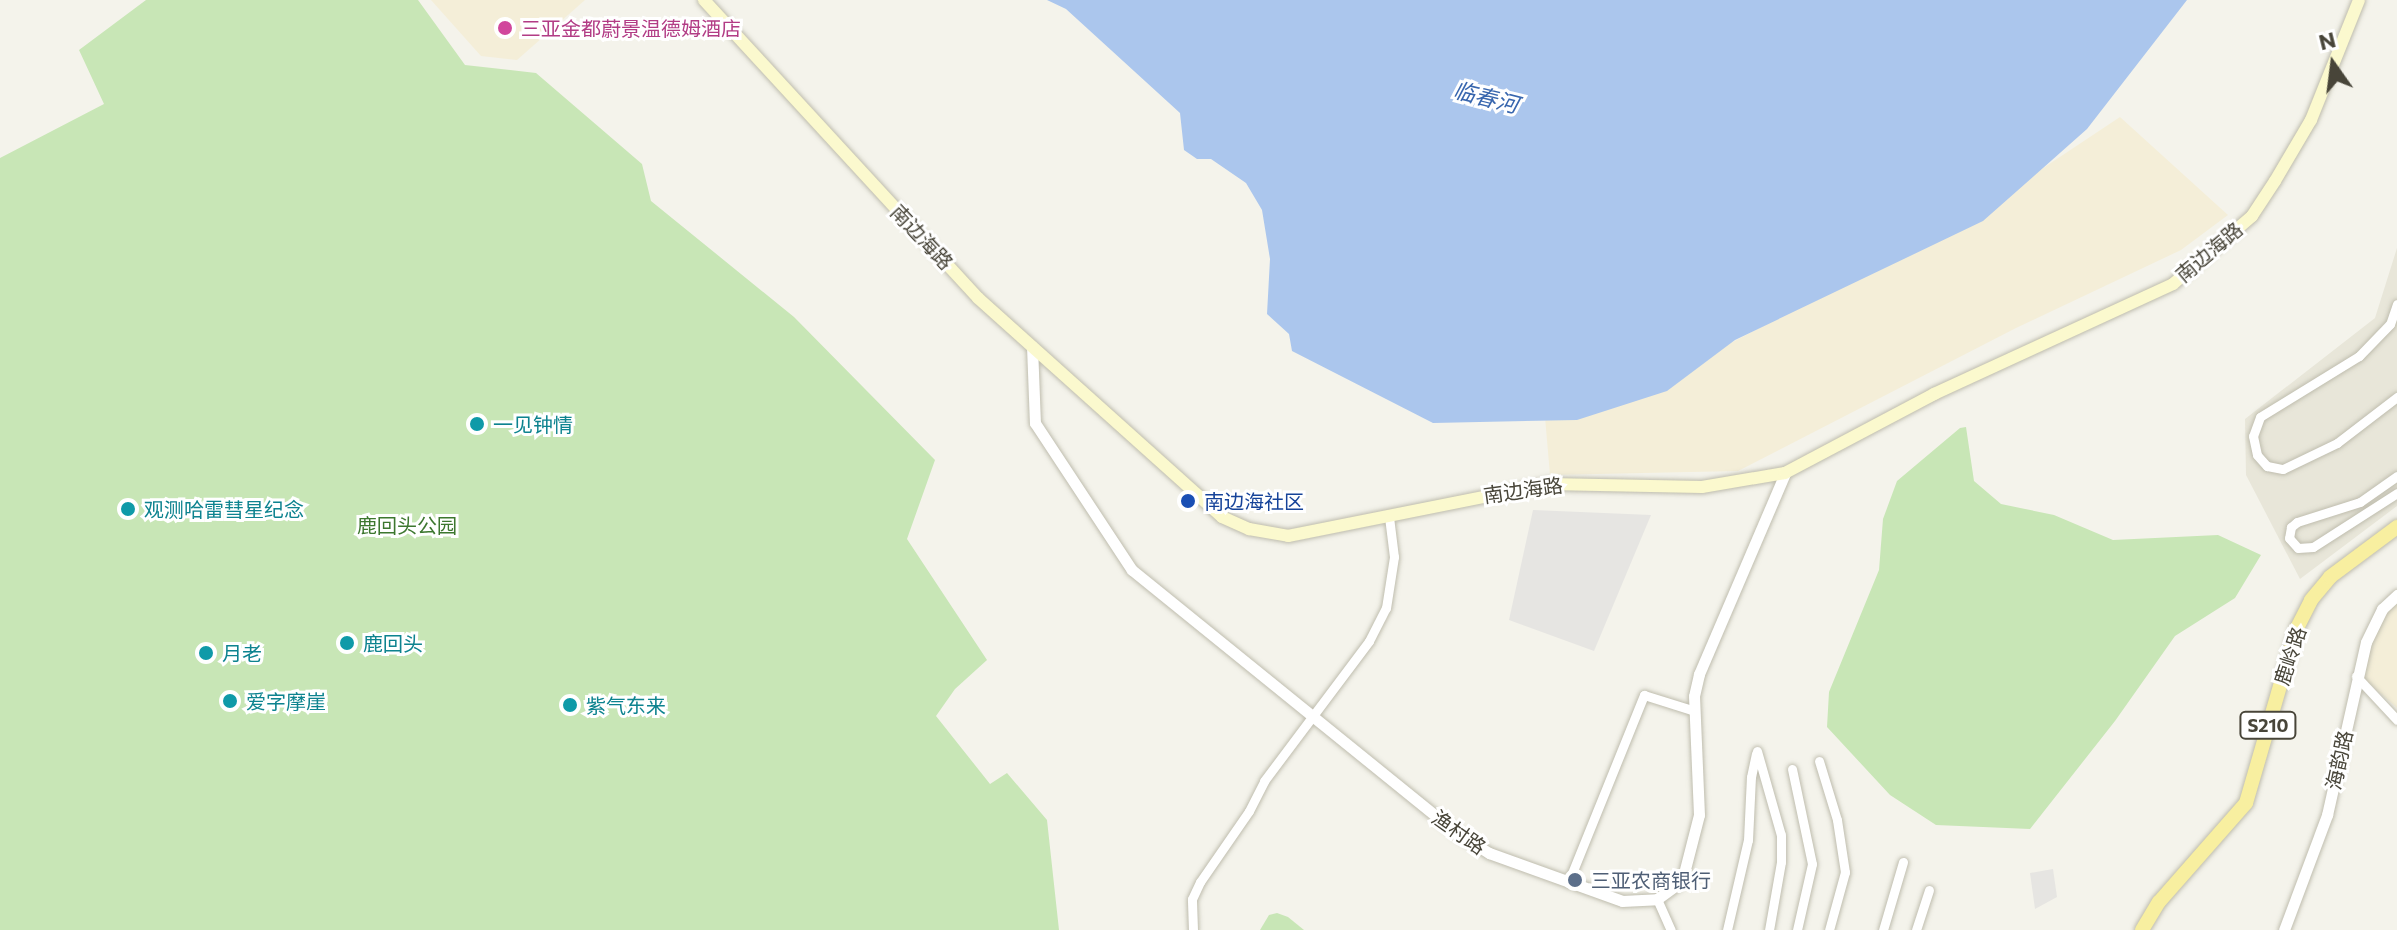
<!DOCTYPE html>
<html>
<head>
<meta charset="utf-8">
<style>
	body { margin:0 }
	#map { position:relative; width:2397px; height:930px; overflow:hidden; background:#f4f3eb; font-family:Commissioner,"Noto Sans SC",sans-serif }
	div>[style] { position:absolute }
	.residential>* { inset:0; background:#e8e6d9 }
	.commercial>* { inset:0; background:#f4eed8 }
	.green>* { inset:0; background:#c8e6b6 }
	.parking>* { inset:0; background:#e6e5e2 }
	.water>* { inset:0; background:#abc6ed }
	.roads { filter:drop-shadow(0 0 2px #bfbdae) drop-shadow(0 0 2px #bfbdae) }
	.minor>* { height:9px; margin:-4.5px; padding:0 4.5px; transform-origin:4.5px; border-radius:4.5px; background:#fff }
	.tertiary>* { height:11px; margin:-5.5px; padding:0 5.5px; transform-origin:5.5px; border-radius:5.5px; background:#fff }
	.secondary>* { height:12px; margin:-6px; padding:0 6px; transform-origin:6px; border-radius:6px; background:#fbf9ce }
	.primary>* { height:14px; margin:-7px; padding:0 7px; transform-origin:7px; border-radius:7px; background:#f8efa0 }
	.dots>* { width:22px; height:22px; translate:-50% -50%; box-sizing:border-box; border:4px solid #fff; border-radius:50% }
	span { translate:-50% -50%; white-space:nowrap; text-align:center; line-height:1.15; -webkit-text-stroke:6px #fff; paint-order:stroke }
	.shield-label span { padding:2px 6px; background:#fff; border:2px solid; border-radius:6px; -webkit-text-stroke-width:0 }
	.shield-label { font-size:18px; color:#484539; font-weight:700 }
	.hotel-label { font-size:20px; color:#b23c85 }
	.left { translate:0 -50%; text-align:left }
	.street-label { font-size:20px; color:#484539 }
	.culture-label { font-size:20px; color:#0d838f }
	.transit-label { font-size:20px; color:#164399 }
	.park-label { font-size:20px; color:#3d772f }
	.service-label { font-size:20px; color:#4e5e75 }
	.water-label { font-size:22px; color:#3866ae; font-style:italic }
	.north { position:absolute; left:2293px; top:24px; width:80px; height:80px; -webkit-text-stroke:6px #fff; paint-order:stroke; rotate:346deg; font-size:22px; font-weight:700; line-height:32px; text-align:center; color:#484539 }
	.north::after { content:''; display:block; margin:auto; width:28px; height:36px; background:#484539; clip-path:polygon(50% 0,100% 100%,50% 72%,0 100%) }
</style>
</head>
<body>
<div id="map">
	<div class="residential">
		<div style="clip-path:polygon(2397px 248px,2397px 506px,2300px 579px,2246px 475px,2245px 419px,2375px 318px)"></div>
	</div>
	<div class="commercial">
		<div style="clip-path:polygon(431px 0,585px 0,517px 60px,481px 56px)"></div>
		<div style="clip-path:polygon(2120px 117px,2228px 215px,2181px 250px,2016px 328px,1738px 471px,1550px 475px,1545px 417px,1639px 391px,1962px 222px)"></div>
		<div style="clip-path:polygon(2397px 596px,2397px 708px,2362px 677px,2368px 642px,2384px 609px)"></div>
	</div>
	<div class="green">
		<div style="clip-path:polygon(146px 0,418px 0,465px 65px,536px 73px,642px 164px,651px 201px,794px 317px,935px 460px,907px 539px,987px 660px,955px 689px,936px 716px,990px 784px,1007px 773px,1047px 820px,1059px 930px,0 930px,0 158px,104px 104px,79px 50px)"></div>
		<div style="clip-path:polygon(1966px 427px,1974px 481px,2001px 504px,2054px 515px,2113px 540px,2218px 535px,2261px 555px,2235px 598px,2175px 636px,2115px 721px,2030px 829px,1936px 825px,1890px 795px,1827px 727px,1829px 692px,1879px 570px,1883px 519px,1897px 481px,1960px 428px)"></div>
		<div style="clip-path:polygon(1277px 913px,1288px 917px,1304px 930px,1260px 930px,1269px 915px)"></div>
	</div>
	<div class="parking">
		<div style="clip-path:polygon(1533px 510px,1651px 515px,1594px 651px,1509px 620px)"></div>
		<div style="clip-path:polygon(2053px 869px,2057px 897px,2035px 909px,2030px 873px)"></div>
	</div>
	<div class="water">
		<div style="clip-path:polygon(1047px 0,2187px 0,2087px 129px,1983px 221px,1735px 340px,1667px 391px,1577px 420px,1433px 423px,1292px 351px,1289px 334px,1267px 314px,1270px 259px,1262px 210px,1246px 183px,1211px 159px,1197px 159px,1184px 150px,1180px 113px,1066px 9px)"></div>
	</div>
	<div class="roads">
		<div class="minor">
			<div style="left:2397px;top:304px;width:21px;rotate:109deg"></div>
			<div style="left:2390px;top:324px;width:45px;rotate:134.1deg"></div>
			<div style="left:2359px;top:356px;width:116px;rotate:148.4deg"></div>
			<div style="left:2260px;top:417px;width:20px;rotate:110deg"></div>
			<div style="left:2253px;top:436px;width:19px;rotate:78deg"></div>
			<div style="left:2257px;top:455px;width:15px;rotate:48deg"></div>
			<div style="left:2267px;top:466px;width:16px;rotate:11deg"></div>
			<div style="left:2283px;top:469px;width:60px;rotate:-25.7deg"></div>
			<div style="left:2337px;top:443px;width:76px;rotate:-37.5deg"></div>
			<div style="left:2397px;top:476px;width:45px;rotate:144.9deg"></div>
			<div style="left:2360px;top:502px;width:66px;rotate:162.4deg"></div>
			<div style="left:2297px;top:522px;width:8px;rotate:140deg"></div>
			<div style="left:2291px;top:527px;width:11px;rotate:100deg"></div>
			<div style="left:2289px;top:538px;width:13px;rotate:48deg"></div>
			<div style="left:2298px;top:548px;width:15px;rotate:-4deg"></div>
			<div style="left:2313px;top:547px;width:100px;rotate:-32.7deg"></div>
			<div style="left:2356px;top:676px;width:60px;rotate:47deg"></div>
			<div style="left:1757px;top:751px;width:87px;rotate:74.1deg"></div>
			<div style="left:1781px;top:835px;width:27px;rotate:90deg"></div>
			<div style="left:1781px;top:862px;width:69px;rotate:100deg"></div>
			<div style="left:1819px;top:761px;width:62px;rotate:73deg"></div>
			<div style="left:1837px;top:820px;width:53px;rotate:81.3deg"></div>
			<div style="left:1845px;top:872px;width:60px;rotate:105.4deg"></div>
			<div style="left:1792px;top:769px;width:97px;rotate:78.1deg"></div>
			<div style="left:1812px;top:864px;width:68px;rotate:102.8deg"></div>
			<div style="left:1568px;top:883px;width:203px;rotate:-68deg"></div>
			<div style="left:1644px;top:695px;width:53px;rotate:17.4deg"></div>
			<div style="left:1657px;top:899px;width:34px;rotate:66deg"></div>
			<div style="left:1193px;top:930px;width:31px;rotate:-92deg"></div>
			<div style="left:1192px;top:899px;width:19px;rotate:-65deg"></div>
			<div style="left:1200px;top:882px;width:86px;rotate:-55.4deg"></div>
			<div style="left:1249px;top:811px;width:34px;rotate:-63deg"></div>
			<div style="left:1264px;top:781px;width:175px;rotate:-53.1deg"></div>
			<div style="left:1369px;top:641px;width:37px;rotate:-63deg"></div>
			<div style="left:1386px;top:608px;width:52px;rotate:-81.1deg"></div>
			<div style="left:1394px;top:557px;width:40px;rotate:-97.1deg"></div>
			<div style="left:1727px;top:930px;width:92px;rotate:-76.9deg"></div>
			<div style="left:1748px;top:840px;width:63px;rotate:-87.3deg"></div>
			<div style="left:1751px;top:777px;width:24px;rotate:-78deg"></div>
			<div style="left:1883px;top:930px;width:71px;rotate:-73.6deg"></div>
			<div style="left:1916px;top:930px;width:42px;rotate:-72deg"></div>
		</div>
		<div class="tertiary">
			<div style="left:1032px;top:346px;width:77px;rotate:87.8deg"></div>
			<div style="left:1035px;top:423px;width:176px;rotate:56.6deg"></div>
			<div style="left:1132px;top:570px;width:418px;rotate:39deg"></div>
			<div style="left:1457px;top:833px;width:38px;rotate:32deg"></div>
			<div style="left:1489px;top:853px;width:141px;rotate:19.8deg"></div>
			<div style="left:1622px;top:901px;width:35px;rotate:-3deg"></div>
			<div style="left:1657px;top:899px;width:31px;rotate:-36deg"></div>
			<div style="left:1682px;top:881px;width:68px;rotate:-75.6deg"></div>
			<div style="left:1699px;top:815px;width:119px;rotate:-92.4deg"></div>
			<div style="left:1694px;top:696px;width:23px;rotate:-77deg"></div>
			<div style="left:1699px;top:674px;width:219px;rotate:-66.8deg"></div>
			<div style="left:2284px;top:930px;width:123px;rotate:-69.5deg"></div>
			<div style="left:2327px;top:815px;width:177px;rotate:-77.3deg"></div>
			<div style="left:2366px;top:642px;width:37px;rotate:-64deg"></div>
			<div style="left:2382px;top:609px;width:21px;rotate:-43deg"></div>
		</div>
		<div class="secondary">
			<div style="left:704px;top:0;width:405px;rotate:47.4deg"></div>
			<div style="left:978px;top:298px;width:328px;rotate:41.9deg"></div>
			<div style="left:1222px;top:517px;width:30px;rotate:24deg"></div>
			<div style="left:1249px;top:529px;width:40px;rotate:10deg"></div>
			<div style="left:1288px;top:536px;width:265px;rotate:-11.3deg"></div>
			<div style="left:1548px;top:484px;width:154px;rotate:1.1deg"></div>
			<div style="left:1702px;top:487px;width:84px;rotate:-9.6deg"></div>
			<div style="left:1785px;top:473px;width:169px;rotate:-27.9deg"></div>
			<div style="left:1934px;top:394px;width:263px;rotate:-24.7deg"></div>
			<div style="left:2173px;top:284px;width:104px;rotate:-40.7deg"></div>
			<div style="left:2252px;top:216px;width:42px;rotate:-56.7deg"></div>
			<div style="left:2275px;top:181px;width:71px;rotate:-59.5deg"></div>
			<div style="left:2311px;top:120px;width:129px;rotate:-68.2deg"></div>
		</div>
		<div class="primary">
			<div style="left:2142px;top:930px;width:33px;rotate:-59deg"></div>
			<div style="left:2159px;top:902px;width:132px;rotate:-48.7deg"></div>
			<div style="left:2246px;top:803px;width:182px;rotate:-73.8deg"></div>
			<div style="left:2297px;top:628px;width:31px;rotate:-63deg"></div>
			<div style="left:2311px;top:600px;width:30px;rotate:-50deg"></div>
			<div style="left:2330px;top:577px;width:84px;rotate:-36.7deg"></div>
		</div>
	</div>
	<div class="dots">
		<div style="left:505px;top:28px;background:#d1479c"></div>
		<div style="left:477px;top:424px;background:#0f9aa8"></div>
		<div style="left:1188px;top:501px;background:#1a4fb4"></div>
		<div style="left:128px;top:509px;background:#0f9aa8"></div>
		<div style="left:347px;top:643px;background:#0f9aa8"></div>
		<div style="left:206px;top:653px;background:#0f9aa8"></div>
		<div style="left:230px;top:701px;background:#0f9aa8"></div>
		<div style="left:570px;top:705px;background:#0f9aa8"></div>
		<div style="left:1575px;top:880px;background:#5c6f8a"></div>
	</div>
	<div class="shield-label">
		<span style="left:2268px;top:725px">S210</span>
	</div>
	<div class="hotel-label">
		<span class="left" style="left:521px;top:28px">三亚金都蔚景温德姆酒店</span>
	</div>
	<div class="street-label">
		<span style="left:922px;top:237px;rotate:47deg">南边海路</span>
		<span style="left:2209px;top:252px;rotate:-40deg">南边海路</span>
		<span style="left:1523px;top:490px;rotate:-8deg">南边海路</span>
		<span style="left:2290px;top:656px;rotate:-72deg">鹿岭路</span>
		<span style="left:2339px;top:760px;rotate:-78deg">海韵路</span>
		<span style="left:1459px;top:832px;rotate:35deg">渔村路</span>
	</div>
	<div class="culture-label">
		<span class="left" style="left:493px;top:424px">一见钟情</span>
		<span class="left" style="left:144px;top:509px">观测哈雷彗星纪念</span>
		<span class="left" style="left:363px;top:643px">鹿回头</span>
		<span class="left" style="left:222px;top:653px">月老</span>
		<span class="left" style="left:246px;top:701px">爱字摩崖</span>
		<span class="left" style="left:586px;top:705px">紫气东来</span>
	</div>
	<div class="transit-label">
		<span class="left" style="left:1204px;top:501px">南边海社区</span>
	</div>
	<div class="park-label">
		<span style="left:407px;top:525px">鹿回头公园</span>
	</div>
	<div class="service-label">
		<span class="left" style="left:1591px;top:880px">三亚农商银行</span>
	</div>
	<div class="water-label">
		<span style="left:1486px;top:97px;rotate:14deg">临春河</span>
	</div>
	<div class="north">N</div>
</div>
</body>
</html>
